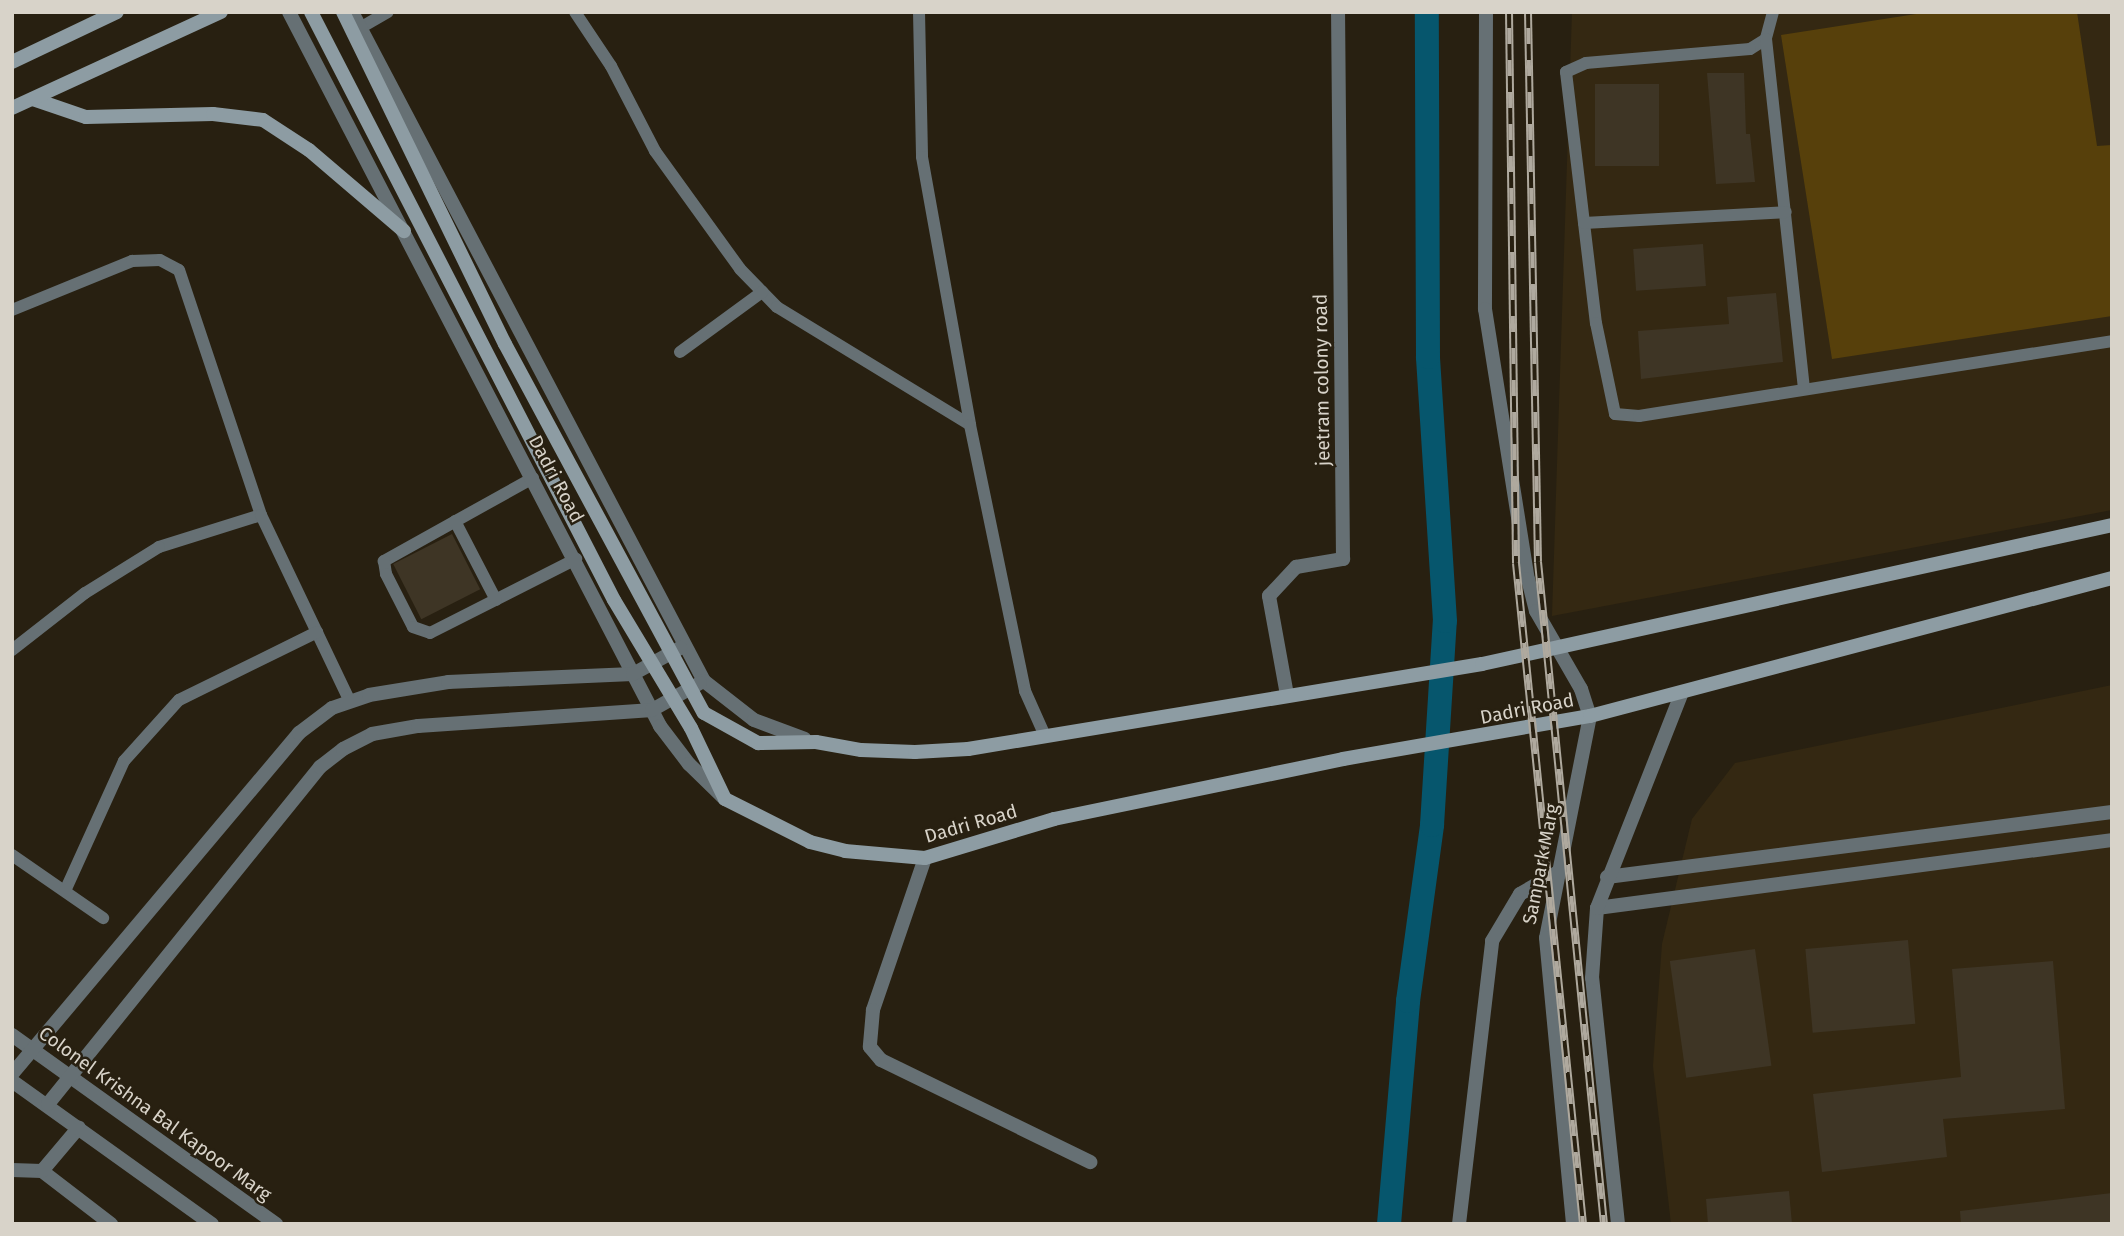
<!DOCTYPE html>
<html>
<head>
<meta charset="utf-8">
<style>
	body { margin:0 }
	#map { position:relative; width:2124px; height:1236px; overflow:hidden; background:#282011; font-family:"Fira Sans",sans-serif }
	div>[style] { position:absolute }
	.built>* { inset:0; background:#342812 }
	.green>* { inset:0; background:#57400b }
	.canal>* { height:24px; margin:-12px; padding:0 12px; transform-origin:12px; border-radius:12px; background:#06566d }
	.building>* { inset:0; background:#3e3525; transform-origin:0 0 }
	.service>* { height:12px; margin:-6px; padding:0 6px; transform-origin:6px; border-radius:6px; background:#667074 }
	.minor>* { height:14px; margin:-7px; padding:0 7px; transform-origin:7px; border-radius:7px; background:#667074 }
	.tertiary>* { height:14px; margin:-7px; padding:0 7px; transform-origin:7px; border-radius:7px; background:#667074 }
	.secondary>* { height:14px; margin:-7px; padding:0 7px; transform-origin:7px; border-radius:7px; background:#8d9ca3 }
	.rail>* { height:8px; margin-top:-4px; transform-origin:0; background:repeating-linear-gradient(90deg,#282011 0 16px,#afa99e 0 32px); box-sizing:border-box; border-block:2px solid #afa99e }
	.secondary-bridge>* { height:14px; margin:-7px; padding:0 7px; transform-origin:7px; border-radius:7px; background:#8d9ca3 }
	span { translate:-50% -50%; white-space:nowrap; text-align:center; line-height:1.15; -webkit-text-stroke:5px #282011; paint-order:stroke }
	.street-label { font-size:19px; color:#d8d3c9 }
	.frame { position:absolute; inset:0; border:14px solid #d8d3c9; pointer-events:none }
</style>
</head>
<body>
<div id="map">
	<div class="built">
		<div style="clip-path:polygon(1572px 12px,2112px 12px,2112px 510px,1552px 616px)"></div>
		<div style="clip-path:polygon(2112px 685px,2112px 1224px,1671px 1224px,1653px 1066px,1662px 944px,1692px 819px,1735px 763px)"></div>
	</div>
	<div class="green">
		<div style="clip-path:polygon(1929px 12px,2077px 12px,2097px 146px,2112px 145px,2112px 316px,1832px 359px,1781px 35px)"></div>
	</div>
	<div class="canal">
		<div style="left:1389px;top:1224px;width:224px;rotate:-85.1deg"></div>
		<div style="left:1408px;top:1001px;width:178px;rotate:-82.2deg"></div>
		<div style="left:1432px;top:825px;width:204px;rotate:-86.4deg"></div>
		<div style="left:1445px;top:621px;width:265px;rotate:-93.7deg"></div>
		<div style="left:1428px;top:357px;width:345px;rotate:-90.2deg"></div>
	</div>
	<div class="building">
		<div style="clip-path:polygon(1707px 73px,1744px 73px,1746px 134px,1750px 134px,1755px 182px,1716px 184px)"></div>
		<div style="left:1659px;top:84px;width:82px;height:64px;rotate:90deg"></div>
		<div style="left:1703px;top:244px;width:42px;height:70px;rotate:86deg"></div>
		<div style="clip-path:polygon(1776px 293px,1783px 362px,1641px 379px,1638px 331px,1729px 324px,1727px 297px)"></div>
		<div style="left:452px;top:534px;width:62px;height:66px;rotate:63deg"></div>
		<div style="left:1908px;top:940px;width:84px;height:103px;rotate:85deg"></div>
		<div style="left:1755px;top:949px;width:118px;height:86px;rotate:82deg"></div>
		<div style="clip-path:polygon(2053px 961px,2065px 1109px,1943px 1119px,1947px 1157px,1822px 1172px,1813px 1094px,1961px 1077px,1952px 969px)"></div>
		<div style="clip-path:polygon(1789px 1191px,1792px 1224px,1708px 1224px,1706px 1199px)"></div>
		<div style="clip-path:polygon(2112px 1193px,2112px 1224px,1961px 1224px,1960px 1211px)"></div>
	</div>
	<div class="service">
		<div style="left:575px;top:12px;width:65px;rotate:56.3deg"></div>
		<div style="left:611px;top:66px;width:96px;rotate:62.6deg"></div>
		<div style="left:655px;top:151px;width:145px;rotate:54.2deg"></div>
		<div style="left:740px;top:269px;width:53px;rotate:45.8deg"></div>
		<div style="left:777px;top:307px;width:226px;rotate:31.4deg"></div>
		<div style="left:919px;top:12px;width:145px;rotate:88.8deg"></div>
		<div style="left:922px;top:157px;width:272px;rotate:79.8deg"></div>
		<div style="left:970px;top:425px;width:272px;rotate:78.3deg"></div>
		<div style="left:1025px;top:691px;width:49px;rotate:66deg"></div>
		<div style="left:1773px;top:12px;width:28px;rotate:105deg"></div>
		<div style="left:1766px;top:39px;width:19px;rotate:148deg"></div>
		<div style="left:1750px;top:49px;width:165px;rotate:175.1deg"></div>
		<div style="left:1586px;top:63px;width:22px;rotate:156deg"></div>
		<div style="left:1566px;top:72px;width:253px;rotate:83.2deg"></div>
		<div style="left:1596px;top:323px;width:93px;rotate:78.2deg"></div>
		<div style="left:1615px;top:414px;width:24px;rotate:5deg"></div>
		<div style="left:1639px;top:416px;width:479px;rotate:-9deg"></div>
		<div style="left:360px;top:28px;width:32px;rotate:-30deg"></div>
		<div style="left:1766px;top:39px;width:352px;rotate:83.8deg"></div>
		<div style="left:1584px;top:223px;width:202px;rotate:-3.1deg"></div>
		<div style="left:12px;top:310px;width:130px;rotate:-22.2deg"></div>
		<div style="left:132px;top:261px;width:28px;rotate:-2deg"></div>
		<div style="left:160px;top:260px;width:21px;rotate:28deg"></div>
		<div style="left:179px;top:270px;width:258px;rotate:71.5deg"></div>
		<div style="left:261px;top:515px;width:107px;rotate:162.6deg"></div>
		<div style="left:159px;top:547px;width:87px;rotate:148.1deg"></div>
		<div style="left:85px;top:593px;width:93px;rotate:142deg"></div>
		<div style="left:680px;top:352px;width:102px;rotate:-36.2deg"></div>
		<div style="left:533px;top:478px;width:171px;rotate:150.9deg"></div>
		<div style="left:384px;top:561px;width:13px;rotate:81deg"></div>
		<div style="left:386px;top:574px;width:59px;rotate:63deg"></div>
		<div style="left:413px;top:627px;width:18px;rotate:19deg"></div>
		<div style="left:430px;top:633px;width:164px;rotate:-26.9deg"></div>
		<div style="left:261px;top:515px;width:207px;rotate:64.5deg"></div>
		<div style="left:455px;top:521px;width:89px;rotate:62.6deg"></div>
		<div style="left:12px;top:855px;width:111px;rotate:34.7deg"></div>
		<div style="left:65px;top:891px;width:143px;rotate:-65.6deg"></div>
		<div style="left:124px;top:761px;width:82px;rotate:-48deg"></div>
		<div style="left:179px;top:700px;width:154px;rotate:-26.2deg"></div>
	</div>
	<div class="minor">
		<div style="left:925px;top:858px;width:161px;rotate:108.9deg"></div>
		<div style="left:873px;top:1010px;width:37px;rotate:95deg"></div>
		<div style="left:870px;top:1047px;width:17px;rotate:50deg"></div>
		<div style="left:881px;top:1060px;width:233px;rotate:26deg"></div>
		<div style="left:12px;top:1170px;width:30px;rotate:2deg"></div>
		<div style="left:42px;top:1171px;width:87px;rotate:37.5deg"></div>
		<div style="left:42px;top:1171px;width:57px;rotate:-49.9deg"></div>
		<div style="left:1459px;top:1224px;width:285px;rotate:-83.3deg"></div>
		<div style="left:1492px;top:941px;width:55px;rotate:-59.2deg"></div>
		<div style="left:1520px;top:894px;width:44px;rotate:-30.1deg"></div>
	</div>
	<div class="tertiary">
		<div style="left:289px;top:12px;width:805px;rotate:62.54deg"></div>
		<div style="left:660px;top:726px;width:48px;rotate:52.7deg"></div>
		<div style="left:689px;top:764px;width:49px;rotate:44.2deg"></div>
		<div style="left:352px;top:12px;width:756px;rotate:62.25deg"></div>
		<div style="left:704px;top:681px;width:63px;rotate:38deg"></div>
		<div style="left:754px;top:720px;width:54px;rotate:20.4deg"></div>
		<div style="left:1486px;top:12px;width:297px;rotate:90.2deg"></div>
		<div style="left:1485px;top:309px;width:273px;rotate:81deg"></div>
		<div style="left:1528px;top:579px;width:33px;rotate:76deg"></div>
		<div style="left:1536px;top:611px;width:90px;rotate:60deg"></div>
		<div style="left:1581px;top:689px;width:28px;rotate:72deg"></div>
		<div style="left:1590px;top:716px;width:226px;rotate:101.2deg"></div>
		<div style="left:1546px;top:938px;width:287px;rotate:84.6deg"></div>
		<div style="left:1287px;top:695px;width:101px;rotate:-100.3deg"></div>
		<div style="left:1269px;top:596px;width:40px;rotate:-47deg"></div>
		<div style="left:1296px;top:567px;width:48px;rotate:-9.7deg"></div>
		<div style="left:1343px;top:559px;width:547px;rotate:-90.52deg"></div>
		<div style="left:1607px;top:877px;width:509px;rotate:-7.33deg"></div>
		<div style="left:1597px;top:908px;width:519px;rotate:-7.52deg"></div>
		<div style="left:12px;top:1035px;width:325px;rotate:35.6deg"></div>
		<div style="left:12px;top:1074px;width:446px;rotate:-49.9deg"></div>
		<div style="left:299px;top:733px;width:41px;rotate:-37.1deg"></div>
		<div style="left:332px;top:708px;width:39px;rotate:-19deg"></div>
		<div style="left:369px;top:695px;width:80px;rotate:-9.3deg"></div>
		<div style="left:448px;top:682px;width:185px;rotate:-2.5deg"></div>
		<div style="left:633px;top:674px;width:54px;rotate:-29deg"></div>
		<div style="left:12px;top:1081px;width:246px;rotate:35.6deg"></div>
		<div style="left:48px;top:1104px;width:433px;rotate:-51.1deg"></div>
		<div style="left:320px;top:767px;width:29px;rotate:-38deg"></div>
		<div style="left:343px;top:749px;width:33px;rotate:-27deg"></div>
		<div style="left:372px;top:734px;width:47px;rotate:-9.9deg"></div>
		<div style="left:418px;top:726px;width:235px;rotate:-3.9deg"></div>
		<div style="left:652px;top:710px;width:55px;rotate:-29.4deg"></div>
		<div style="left:1618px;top:1224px;width:247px;rotate:-96deg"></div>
		<div style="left:1592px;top:978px;width:70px;rotate:-85.9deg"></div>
		<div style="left:1597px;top:908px;width:229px;rotate:-68.5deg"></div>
	</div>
	<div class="secondary">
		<div style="left:12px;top:62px;width:116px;rotate:-25.5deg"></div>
		<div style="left:33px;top:99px;width:56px;rotate:18.8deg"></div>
		<div style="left:86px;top:117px;width:127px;rotate:-1.4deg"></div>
		<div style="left:213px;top:114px;width:50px;rotate:6.8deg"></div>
		<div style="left:263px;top:120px;width:55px;rotate:33.1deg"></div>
		<div style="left:309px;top:150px;width:125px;rotate:40.5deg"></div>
		<div style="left:12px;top:108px;width:230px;rotate:-24.7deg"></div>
		<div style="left:704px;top:713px;width:62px;rotate:29.1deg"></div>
		<div style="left:758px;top:743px;width:58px;rotate:-1deg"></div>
		<div style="left:816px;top:742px;width:46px;rotate:10.1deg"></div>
		<div style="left:861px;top:750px;width:54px;rotate:2.1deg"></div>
		<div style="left:915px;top:752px;width:53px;rotate:-3.2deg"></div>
		<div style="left:968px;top:749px;width:521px;rotate:-9.39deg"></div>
		<div style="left:1482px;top:664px;width:645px;rotate:-12.44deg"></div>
		<div style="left:691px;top:728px;width:79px;rotate:64.4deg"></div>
		<div style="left:725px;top:799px;width:95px;rotate:26.8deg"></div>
		<div style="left:810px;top:842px;width:36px;rotate:14deg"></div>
		<div style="left:845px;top:851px;width:80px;rotate:5deg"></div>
		<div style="left:925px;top:858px;width:135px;rotate:-16.8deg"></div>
		<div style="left:1054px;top:819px;width:295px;rotate:-11.7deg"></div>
		<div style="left:1343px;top:759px;width:251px;rotate:-9.9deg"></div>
		<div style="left:1590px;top:716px;width:540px;rotate:-14.81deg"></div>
	</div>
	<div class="rail">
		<div style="left:1509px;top:12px;width:551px;rotate:89.27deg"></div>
		<div style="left:1516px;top:563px;width:664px;rotate:84.21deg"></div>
		<div style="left:1528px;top:12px;width:550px;rotate:88.96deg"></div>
		<div style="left:1538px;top:562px;width:665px;rotate:84.31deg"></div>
	</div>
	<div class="secondary-bridge">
		<div style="left:311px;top:12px;width:661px;rotate:62.74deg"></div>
		<div style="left:614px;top:600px;width:149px;rotate:59deg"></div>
		<div style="left:343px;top:12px;width:369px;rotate:64deg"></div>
		<div style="left:505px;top:344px;width:419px;rotate:61.7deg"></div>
	</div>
	<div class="street-label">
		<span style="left:1322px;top:380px;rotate:-91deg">jeetram colony road</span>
		<span style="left:556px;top:479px;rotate:62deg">Dadri Road</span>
		<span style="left:1527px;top:709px;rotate:-11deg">Dadri Road</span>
		<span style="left:971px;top:824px;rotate:-16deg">Dadri Road</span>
		<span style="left:1541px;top:864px;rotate:-79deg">Sampark Marg</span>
		<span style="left:155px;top:1114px;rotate:36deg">Colonel Krishna Bal Kapoor Marg</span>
	</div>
	<div class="frame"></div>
</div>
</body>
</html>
